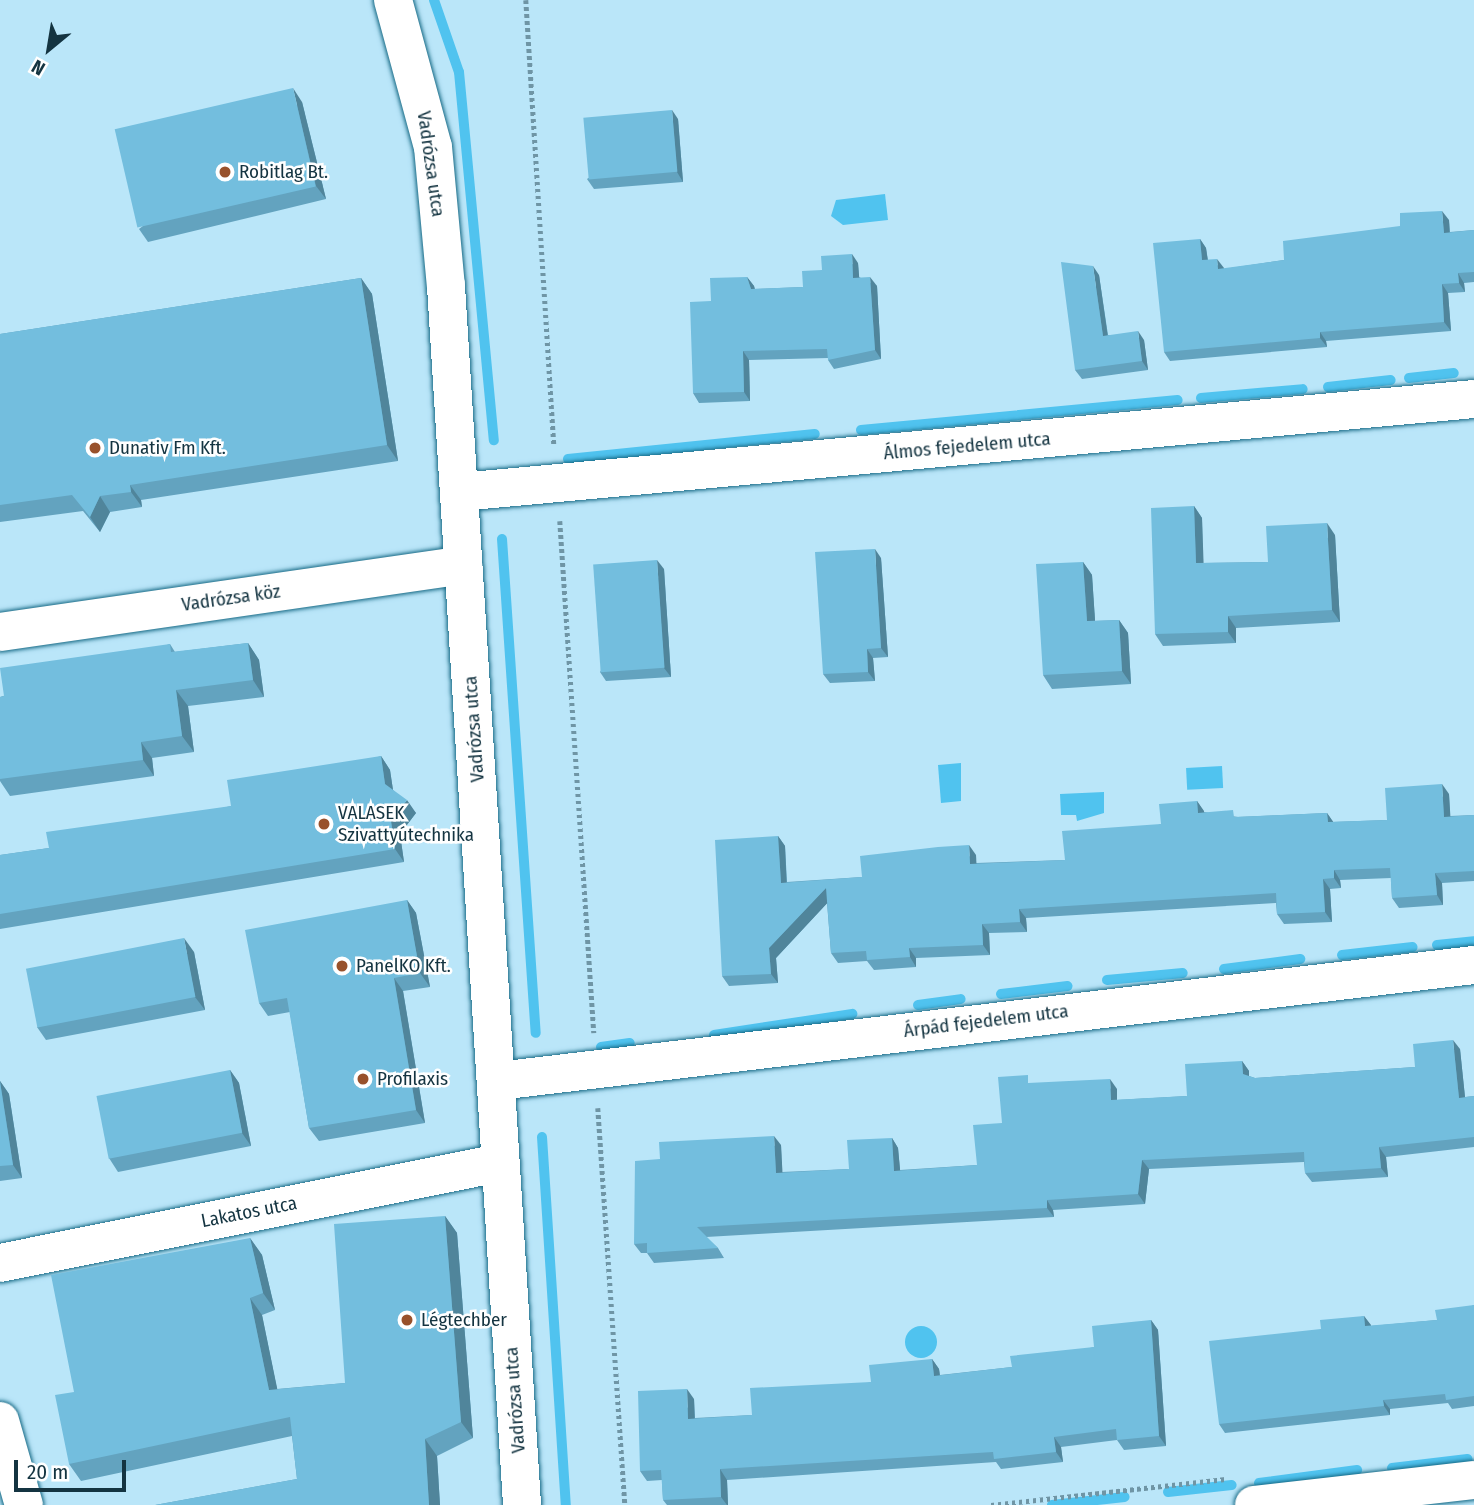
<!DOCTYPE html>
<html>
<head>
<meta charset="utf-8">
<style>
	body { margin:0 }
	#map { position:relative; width:1474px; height:1505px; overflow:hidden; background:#bae6f9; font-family:"Fira Sans Condensed",sans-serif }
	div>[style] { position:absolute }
	.water>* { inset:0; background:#50c3ef; transform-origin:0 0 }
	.round { border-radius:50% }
	.stream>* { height:10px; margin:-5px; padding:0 5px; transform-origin:5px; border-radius:5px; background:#50c3ef }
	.path>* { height:4.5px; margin-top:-2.25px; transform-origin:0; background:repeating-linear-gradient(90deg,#6f95a5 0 3.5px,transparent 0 7px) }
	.roads { filter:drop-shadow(0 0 2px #176a86) drop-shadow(0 0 2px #176a86) }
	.minor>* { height:38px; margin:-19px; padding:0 19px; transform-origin:19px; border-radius:19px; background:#fff }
	.wall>* { inset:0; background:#63a3bf }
	.shaded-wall>* { inset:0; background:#50859b }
	.building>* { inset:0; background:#73bede; transform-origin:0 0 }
	.dots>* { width:19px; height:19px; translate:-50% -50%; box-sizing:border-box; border:4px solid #fff; border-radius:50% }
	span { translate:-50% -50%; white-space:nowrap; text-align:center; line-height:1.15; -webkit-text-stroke:5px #fff; paint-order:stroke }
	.street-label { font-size:19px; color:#143441 }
	.poi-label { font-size:19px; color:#143441 }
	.left { translate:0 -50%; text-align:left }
	.north { position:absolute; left:14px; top:14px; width:70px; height:70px; -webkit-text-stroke:5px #fff; paint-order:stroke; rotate:210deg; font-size:19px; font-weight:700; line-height:28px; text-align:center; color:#143441 }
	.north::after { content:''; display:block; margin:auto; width:24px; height:32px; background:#143441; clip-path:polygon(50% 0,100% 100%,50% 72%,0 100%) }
	.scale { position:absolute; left:14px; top:1460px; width:112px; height:32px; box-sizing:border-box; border:4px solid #143441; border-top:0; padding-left:9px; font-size:21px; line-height:24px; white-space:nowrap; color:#143441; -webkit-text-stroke:5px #fff; paint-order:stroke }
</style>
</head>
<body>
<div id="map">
	<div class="water">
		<div style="clip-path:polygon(885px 194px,888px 220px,843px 225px,831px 216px,836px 200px)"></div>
		<div style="clip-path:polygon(961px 763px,961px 801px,941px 803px,938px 765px)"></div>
		<div style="left:1222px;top:766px;width:22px;height:36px;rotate:87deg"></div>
		<div style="clip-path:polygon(1104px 792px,1104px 813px,1077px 821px,1076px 815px,1061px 815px,1060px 794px)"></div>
		<div class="round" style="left:905px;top:1326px;width:32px;height:32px"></div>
	</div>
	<div class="stream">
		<div style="left:434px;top:0;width:76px;rotate:70.9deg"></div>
		<div style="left:459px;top:72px;width:370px;rotate:84.6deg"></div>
		<div style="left:1409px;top:378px;width:45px;rotate:-6.3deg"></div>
		<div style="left:1328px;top:387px;width:63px;rotate:-6.3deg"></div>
		<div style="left:1201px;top:398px;width:102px;rotate:-5deg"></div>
		<div style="left:861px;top:430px;width:318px;rotate:-5.4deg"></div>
		<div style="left:568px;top:459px;width:248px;rotate:-5.8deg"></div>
		<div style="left:502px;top:539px;width:495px;rotate:86.1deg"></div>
		<div style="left:1437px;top:945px;width:37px;rotate:-6deg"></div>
		<div style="left:1342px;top:955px;width:71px;rotate:-6.4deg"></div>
		<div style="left:1224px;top:969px;width:77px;rotate:-7.5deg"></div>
		<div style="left:1107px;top:980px;width:76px;rotate:-5.3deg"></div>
		<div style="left:1001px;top:994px;width:67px;rotate:-6.8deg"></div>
		<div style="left:918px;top:1005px;width:43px;rotate:-7.9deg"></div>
		<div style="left:714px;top:1035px;width:140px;rotate:-8.7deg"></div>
		<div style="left:601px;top:1047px;width:29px;rotate:-8deg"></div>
		<div style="left:542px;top:1137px;width:369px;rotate:86.3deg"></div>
		<div style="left:1392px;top:1468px;width:76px;rotate:-6.8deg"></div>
		<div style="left:1259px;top:1483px;width:99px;rotate:-7.6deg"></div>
		<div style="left:1168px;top:1492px;width:64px;rotate:-6.2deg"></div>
		<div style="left:1052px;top:1505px;width:73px;rotate:-6.3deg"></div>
	</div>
	<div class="path">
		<div style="left:526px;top:0;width:447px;rotate:86.4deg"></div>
		<div style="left:560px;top:521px;width:513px;rotate:86.2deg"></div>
		<div style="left:598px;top:1108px;width:398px;rotate:86.1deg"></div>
		<div style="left:991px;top:1505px;width:236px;rotate:-6.3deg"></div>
	</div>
	<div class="roads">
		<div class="minor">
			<div style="left:393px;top:0;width:152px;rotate:74.8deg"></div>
			<div style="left:433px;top:147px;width:140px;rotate:84.7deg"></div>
			<div style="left:446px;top:286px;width:1221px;rotate:86.43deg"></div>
			<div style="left:460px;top:492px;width:1018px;rotate:-5.24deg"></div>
			<div style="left:0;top:632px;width:468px;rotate:-8.2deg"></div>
			<div style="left:498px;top:1081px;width:983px;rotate:-6.78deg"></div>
			<div style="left:0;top:1263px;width:509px;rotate:-11.33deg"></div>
			<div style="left:0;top:1421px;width:87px;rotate:74.1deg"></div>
			<div style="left:1254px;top:1505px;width:221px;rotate:-6.5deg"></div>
		</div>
	</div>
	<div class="wall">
		<div style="clip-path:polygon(302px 102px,326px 199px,148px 242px,139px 229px)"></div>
		<div style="clip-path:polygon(678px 119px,683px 182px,594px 189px,587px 179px)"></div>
		<div style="clip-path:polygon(1449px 220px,1450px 232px,1474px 230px,1474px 282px,1464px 283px,1465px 292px,1448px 293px,1451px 331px,1326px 341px,1327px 347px,1170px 361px,1164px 352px,1200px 239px,1206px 248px,1208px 260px,1224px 269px,1284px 260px)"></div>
		<div style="clip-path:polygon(858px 263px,859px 277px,877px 286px,881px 359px,834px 369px,828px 360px,828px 358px,749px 360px,750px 401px,699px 403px,693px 393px,711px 301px,747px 277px,754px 286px,755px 289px,803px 287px,822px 270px)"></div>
		<div style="clip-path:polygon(1099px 275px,1108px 335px,1144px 340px,1148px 370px,1082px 379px,1075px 370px)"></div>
		<div style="clip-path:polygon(361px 278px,372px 294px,398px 461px,141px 500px,142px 507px,110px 512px,100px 532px,83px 511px,0 522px,0 334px)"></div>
		<div style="clip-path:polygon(1194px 506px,1202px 518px,1203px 563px,1268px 562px,1335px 535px,1340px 622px,1236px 628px,1236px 643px,1163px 646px,1155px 634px)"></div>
		<div style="clip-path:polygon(881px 558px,888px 657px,873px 658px,875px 681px,830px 683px,823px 674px)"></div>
		<div style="clip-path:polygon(1083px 562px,1092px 575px,1095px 621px,1119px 620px,1128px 633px,1131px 684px,1052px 689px,1043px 675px)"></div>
		<div style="clip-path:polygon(664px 569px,671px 677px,606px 681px,600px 672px)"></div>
		<div style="clip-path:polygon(248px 643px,259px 660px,264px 697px,188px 706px,194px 752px,152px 758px,154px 776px,10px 796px,0 781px,0 697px,170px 644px,175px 652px)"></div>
		<div style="clip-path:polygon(381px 756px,390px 770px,393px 790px,416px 813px,400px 834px,404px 862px,0 929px,0 855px,49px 848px,231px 806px)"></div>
		<div style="clip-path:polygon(1449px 794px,1450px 816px,1474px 815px,1474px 881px,1442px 883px,1443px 905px,1399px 908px,1392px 898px,1391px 878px,1340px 880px,1341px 888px,1330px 889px,1332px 922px,1284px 924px,1277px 914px,1276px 903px,1026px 918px,1027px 932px,989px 933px,990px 955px,916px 958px,916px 967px,874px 970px,867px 961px,838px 963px,831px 953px,827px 903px,776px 958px,778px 983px,729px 986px,722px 976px,778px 836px,785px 846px,787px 882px,862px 877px,976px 855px,976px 863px,1065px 860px,1161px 824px,1197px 801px,1204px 812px,1238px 817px,1327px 813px,1333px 822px,1387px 820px)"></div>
		<div style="clip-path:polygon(407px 900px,416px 913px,430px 987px,403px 991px,425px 1123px,319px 1141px,309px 1128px,290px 1012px,268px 1016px,259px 1003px)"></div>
		<div style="clip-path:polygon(194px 952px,205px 1010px,46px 1040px,37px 1027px)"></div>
		<div style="clip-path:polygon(1460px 1049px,1465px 1097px,1474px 1096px,1474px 1147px,1386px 1157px,1388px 1177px,1312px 1182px,1305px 1173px,1304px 1162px,1149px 1169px,1145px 1204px,1053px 1210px,1054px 1217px,706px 1237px,718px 1248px,724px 1258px,654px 1263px,647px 1253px,641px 1253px,634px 1244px,660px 1159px,781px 1145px,782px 1172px,849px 1169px,892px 1138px,898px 1148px,900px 1170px,977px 1165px,1002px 1123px,1033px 1083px,1117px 1089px,1117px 1100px,1187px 1096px,1242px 1061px,1249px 1071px,1249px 1076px,1255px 1078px,1415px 1067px)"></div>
		<div style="clip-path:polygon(230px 1070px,239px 1083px,251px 1146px,118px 1172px,109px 1158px)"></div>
		<div style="clip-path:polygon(0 1081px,9px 1094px,22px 1178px,0 1181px)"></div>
		<div style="clip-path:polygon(445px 1216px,457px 1233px,473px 1438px,437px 1456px,440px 1505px,155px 1505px,297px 1479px,292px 1436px,81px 1481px,69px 1464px,74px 1392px,250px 1238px,262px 1255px,275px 1310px,262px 1315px,277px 1389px,345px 1383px)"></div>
		<div style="clip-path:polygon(1474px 1305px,1474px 1406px,1452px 1409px,1448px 1403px,1390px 1409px,1390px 1415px,1225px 1433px,1219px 1424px,1321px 1329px,1364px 1316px,1371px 1326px,1437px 1320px)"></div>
		<div style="clip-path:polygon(1151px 1320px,1158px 1330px,1166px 1446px,1124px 1450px,1117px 1440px,1061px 1447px,1063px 1462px,1001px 1469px,996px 1462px,727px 1480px,728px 1505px,667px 1505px,663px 1500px,662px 1480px,647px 1481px,640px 1471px,694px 1399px,695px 1418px,752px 1415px,871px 1382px,932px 1359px,939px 1369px,940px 1375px,1012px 1367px,1094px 1347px)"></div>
	</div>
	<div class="shaded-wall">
		<div style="clip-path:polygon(293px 88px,302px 102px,326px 199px,316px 186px)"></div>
		<div style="clip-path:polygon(672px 110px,678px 119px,683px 182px,677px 172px)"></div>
		<div style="clip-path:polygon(1442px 211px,1449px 220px,1450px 242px,1444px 233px)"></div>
		<div style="clip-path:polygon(1200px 239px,1206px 248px,1209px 270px,1202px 260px)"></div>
		<div style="clip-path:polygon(852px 254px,858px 263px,860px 287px,853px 278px)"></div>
		<div style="clip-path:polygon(1217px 259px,1224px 268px,1225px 278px,1218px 269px)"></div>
		<div style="clip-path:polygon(1093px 266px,1099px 275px,1109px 345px,1103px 336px)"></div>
		<div style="clip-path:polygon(1458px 273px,1464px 283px,1465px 292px,1459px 283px)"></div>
		<div style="clip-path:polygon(747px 277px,754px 286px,757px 299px,751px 289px)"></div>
		<div style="clip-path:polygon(870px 277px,877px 286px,881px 359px,875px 350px)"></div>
		<div style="clip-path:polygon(361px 278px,372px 294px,398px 461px,387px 445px)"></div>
		<div style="clip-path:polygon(1442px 284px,1448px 293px,1451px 331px,1444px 322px)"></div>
		<div style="clip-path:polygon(1138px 331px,1144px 340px,1148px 370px,1142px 361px)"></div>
		<div style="clip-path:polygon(1320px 332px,1326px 341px,1327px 347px,1320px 338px)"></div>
		<div style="clip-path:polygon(743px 351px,749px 360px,750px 401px,744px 392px)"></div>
		<div style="clip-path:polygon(130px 485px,141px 500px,142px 507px,131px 492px)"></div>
		<div style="clip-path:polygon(100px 496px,110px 512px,100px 532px,90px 517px)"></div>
		<div style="clip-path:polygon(1194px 506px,1202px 518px,1204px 575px,1196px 563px)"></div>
		<div style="clip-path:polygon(1327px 523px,1335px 535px,1340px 622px,1332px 610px)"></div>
		<div style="clip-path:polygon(875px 549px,881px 558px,888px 657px,881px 648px)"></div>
		<div style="clip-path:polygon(657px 560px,664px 569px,671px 677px,664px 668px)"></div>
		<div style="clip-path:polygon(1083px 562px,1092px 575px,1096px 635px,1087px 621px)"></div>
		<div style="clip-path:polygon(1228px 616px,1236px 628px,1236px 643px,1228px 632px)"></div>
		<div style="clip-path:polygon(1119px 620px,1128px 633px,1131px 684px,1122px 671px)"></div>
		<div style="clip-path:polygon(248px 643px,259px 660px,264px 697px,253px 680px)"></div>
		<div style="clip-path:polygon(867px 649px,873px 658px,875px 681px,868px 672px)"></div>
		<div style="clip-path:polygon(176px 690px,188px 706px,194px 752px,182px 736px)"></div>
		<div style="clip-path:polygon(141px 742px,152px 758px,154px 776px,143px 760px)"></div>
		<div style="clip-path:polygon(381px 756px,390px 770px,394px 797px,385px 784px)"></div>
		<div style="clip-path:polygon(1442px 784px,1449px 794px,1451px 826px,1444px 817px)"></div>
		<div style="clip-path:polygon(407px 800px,416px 813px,400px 834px,404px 862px,395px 849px,391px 821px)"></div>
		<div style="clip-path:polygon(1197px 801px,1204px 811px,1205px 823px,1198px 813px)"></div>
		<div style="clip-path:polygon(1327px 813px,1334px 823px,1328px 822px)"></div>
		<div style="clip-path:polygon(778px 836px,785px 846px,787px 893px,781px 883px)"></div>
		<div style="clip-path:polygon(969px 845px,976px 855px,977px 873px,970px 864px)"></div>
		<div style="clip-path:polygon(1334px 870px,1340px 880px,1341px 888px,1334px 878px)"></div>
		<div style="clip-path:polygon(1435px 873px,1442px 883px,1443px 905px,1437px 895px)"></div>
		<div style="clip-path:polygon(1323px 879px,1330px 889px,1332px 922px,1325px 912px)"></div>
		<div style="clip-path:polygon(826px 888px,833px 897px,776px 958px,778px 983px,771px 974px,769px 948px)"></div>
		<div style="clip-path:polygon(407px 900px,416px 913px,430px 987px,420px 973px)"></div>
		<div style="clip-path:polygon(1019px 909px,1026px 918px,1027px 932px,1020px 922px)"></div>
		<div style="clip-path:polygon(982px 924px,989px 933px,990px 955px,983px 945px)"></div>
		<div style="clip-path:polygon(184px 938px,194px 952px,205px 1010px,195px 997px)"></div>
		<div style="clip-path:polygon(909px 948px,916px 958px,916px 967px,910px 957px)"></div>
		<div style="clip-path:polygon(394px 978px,403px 991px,425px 1123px,416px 1110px)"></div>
		<div style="clip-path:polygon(1453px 1040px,1460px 1049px,1466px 1107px,1459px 1098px)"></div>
		<div style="clip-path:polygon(1242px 1061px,1249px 1071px,1249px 1083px,1243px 1074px)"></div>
		<div style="clip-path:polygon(230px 1070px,239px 1083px,251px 1146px,242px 1133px)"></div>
		<div style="clip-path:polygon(1110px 1079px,1117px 1089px,1117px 1110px,1111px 1100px)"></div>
		<div style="clip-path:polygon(0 1081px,9px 1094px,22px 1178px,13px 1165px)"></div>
		<div style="clip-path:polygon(774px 1136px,781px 1145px,783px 1182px,776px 1173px)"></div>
		<div style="clip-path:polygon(892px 1138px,898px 1148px,901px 1180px,894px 1171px)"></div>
		<div style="clip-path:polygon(1379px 1147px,1386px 1157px,1388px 1177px,1381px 1168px)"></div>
		<div style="clip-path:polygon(1142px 1160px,1149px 1169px,1145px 1204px,1138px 1194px)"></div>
		<div style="clip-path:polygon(1047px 1200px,1053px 1210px,1054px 1217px,1047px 1208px)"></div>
		<div style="clip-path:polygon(445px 1216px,457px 1233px,473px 1438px,461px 1422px)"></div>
		<div style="clip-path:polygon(250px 1238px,262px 1255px,275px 1310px,263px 1293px)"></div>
		<div style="clip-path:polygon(250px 1298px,262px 1315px,281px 1407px,269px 1390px)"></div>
		<div style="clip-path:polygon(1364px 1316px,1371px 1325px,1371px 1335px,1365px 1326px)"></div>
		<div style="clip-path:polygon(1151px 1320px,1158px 1330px,1166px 1446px,1159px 1436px)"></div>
		<div style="clip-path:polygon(932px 1359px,939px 1369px,941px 1386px,934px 1376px)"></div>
		<div style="clip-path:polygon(687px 1389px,694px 1399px,695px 1429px,688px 1419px)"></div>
		<div style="clip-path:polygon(1383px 1400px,1390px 1409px,1390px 1415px,1384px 1406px)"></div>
		<div style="clip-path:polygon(1054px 1437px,1061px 1447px,1063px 1462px,1056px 1452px)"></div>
		<div style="clip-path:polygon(425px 1439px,437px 1456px,440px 1505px,429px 1505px)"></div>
		<div style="clip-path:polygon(720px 1469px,727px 1480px,728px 1505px,727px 1505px,721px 1497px)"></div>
	</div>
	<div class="building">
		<div style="left:293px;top:88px;width:101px;height:183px;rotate:77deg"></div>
		<div style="left:672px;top:110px;width:62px;height:89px;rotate:85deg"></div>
		<div style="clip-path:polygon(1442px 211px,1444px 233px,1474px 230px,1474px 272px,1458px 273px,1459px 283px,1442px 284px,1444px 322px,1320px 332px,1320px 338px,1164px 352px,1153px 243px,1200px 239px,1202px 260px,1217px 259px,1218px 269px,1284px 260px,1283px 241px,1400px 226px,1400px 213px)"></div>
		<div style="clip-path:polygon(852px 254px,853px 278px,870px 277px,875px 350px,828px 360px,827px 349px,743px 351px,744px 392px,693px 393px,690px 302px,711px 301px,710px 278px,747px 277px,751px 289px,803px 287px,802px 271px,822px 270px,821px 256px)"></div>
		<div style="clip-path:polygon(1061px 262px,1093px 266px,1103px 336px,1138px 331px,1142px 361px,1075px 370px)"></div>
		<div style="clip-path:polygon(361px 278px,387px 445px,130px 485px,131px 492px,100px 496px,90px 517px,72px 495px,0 505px,0 334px)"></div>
		<div style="clip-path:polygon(1194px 506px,1196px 563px,1268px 562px,1266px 526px,1327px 523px,1332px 610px,1228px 616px,1228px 632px,1155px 634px,1151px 508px)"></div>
		<div style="clip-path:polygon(875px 549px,881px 648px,867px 649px,868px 672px,823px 674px,815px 552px)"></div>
		<div style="left:657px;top:560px;width:108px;height:64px;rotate:86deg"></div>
		<div style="clip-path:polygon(1083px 562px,1087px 621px,1119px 620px,1122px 671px,1043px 675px,1036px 564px)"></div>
		<div style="clip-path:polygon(248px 643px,253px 680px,176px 690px,182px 736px,141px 742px,143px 760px,0 779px,0 697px,4px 696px,0 668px,170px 644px,171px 652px)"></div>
		<div style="clip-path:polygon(381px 756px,385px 784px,407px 800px,391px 821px,395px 849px,0 914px,0 855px,49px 848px,46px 832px,231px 806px,227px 780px)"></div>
		<div style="clip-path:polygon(1442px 784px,1444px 817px,1474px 815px,1474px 871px,1435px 873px,1437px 895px,1392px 898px,1390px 868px,1334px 870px,1334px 878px,1323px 879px,1325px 912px,1277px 914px,1276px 893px,1019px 909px,1020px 922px,982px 924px,983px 945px,909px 948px,910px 957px,867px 960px,866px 951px,831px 953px,826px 888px,769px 948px,771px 974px,722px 976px,715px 840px,778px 836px,781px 883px,862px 877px,860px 856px,938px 847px,969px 845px,970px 864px,1065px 860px,1062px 831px,1161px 824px,1159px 804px,1197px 801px,1198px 813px,1233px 810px,1234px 817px,1327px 813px,1328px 822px,1387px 820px,1385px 788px)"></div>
		<div style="clip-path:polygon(407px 900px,420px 973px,394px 978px,416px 1110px,309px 1128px,287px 998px,259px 1003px,245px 930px)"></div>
		<div style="left:184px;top:938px;width:60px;height:161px;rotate:79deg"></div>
		<div style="clip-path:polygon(1453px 1040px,1459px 1098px,1474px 1096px,1474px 1137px,1379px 1147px,1381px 1168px,1305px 1173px,1304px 1152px,1142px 1160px,1138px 1194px,1047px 1200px,1047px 1208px,697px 1227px,718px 1248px,647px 1253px,647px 1243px,634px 1244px,635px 1161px,660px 1159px,659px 1142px,774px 1136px,776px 1173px,849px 1169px,847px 1140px,892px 1138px,894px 1171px,977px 1165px,973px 1125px,1002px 1123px,998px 1077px,1028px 1075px,1028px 1083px,1110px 1079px,1111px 1100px,1187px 1096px,1185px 1064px,1242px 1061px,1243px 1074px,1255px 1078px,1415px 1067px,1413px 1044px)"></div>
		<div style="left:230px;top:1070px;width:64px;height:136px;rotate:79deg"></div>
		<div style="clip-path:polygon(0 1082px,13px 1165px,0 1166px)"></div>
		<div style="clip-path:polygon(445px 1216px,461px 1422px,425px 1439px,429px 1505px,155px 1505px,297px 1479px,290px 1417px,69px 1464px,55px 1395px,74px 1392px,51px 1275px,250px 1238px,263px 1293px,250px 1298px,269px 1390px,345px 1383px,334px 1224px)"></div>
		<div style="clip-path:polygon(1474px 1305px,1474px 1396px,1446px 1400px,1445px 1394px,1383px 1400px,1384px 1406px,1219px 1424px,1209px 1341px,1321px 1329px,1320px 1320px,1364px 1316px,1365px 1326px,1437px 1320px,1435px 1310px)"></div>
		<div style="clip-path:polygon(1151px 1320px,1159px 1436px,1117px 1440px,1116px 1429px,1054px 1437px,1056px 1452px,994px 1459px,993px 1452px,720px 1469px,721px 1497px,663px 1500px,661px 1470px,640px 1471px,638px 1391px,687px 1389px,688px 1419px,752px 1415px,750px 1388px,871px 1382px,869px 1365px,932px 1359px,934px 1376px,1012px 1367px,1010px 1356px,1094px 1347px,1092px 1326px)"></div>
	</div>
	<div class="dots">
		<div style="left:225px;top:172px;background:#98512b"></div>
		<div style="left:95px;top:448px;background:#98512b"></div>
		<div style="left:324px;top:824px;background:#98512b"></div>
		<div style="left:342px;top:966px;background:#98512b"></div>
		<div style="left:363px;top:1079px;background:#98512b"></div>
		<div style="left:407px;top:1320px;background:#98512b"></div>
	</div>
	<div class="street-label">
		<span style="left:431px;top:164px;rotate:82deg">Vadrózsa utca</span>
		<span style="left:967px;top:446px;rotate:-5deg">Álmos fejedelem utca</span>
		<span style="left:231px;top:598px;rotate:-8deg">Vadrózsa köz</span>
		<span style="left:474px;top:729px;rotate:-94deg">Vadrózsa utca</span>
		<span style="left:986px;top:1021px;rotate:-7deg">Árpád fejedelem utca</span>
		<span style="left:249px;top:1212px;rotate:-11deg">Lakatos utca</span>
		<span style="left:515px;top:1400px;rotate:-94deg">Vadrózsa utca</span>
	</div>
	<div class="poi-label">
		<span class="left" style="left:239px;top:172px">Robitlag Bt.</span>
		<span class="left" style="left:109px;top:448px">Dunativ Fm Kft.</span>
		<span class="left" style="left:338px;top:824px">VALASEK<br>Szivattyútechnika</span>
		<span class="left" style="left:356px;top:966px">PanelKO Kft.</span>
		<span class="left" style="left:377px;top:1079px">Profilaxis</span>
		<span class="left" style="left:421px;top:1320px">Légtechber</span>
	</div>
	<div class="north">N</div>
	<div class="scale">20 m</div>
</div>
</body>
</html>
